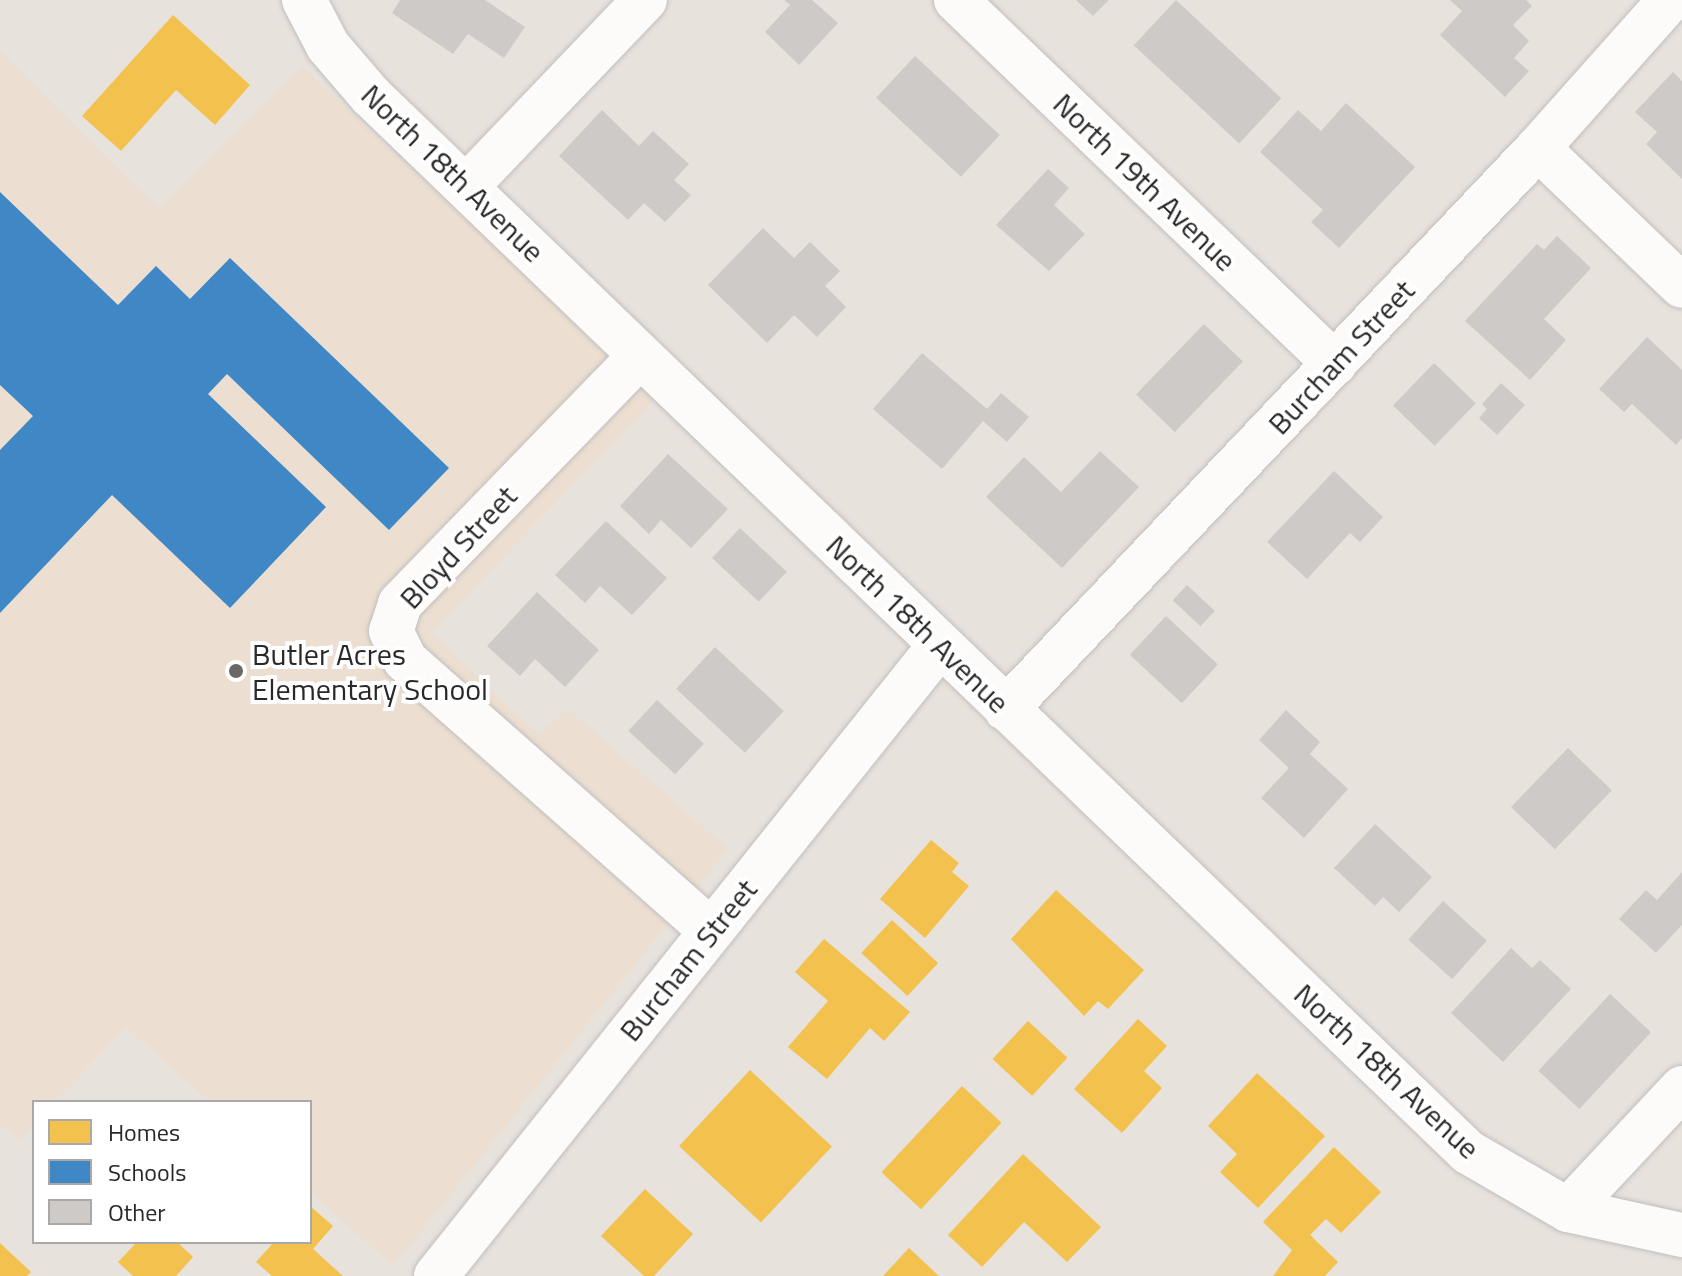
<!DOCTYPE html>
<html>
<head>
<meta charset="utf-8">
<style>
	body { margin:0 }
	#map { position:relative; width:1682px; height:1276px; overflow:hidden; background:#e8e2dd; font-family:"Titillium Web",sans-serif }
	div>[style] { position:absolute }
	.education>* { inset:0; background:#ecdfd1 }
	.homes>* { inset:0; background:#f2c14e; transform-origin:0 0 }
	.schools>* { inset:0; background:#3f88c5 }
	.building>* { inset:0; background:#cecac7; transform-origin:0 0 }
	.roads { filter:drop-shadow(0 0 2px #c0bfbf) drop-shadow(0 0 2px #c0bfbf) }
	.minor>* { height:44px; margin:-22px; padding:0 22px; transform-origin:22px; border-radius:22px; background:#fcfbfa }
	.dots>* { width:22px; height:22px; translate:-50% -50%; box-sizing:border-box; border:4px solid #fff; border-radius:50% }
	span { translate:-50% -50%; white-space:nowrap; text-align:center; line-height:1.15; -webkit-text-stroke:8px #fff; paint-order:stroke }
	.street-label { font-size:30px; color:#282828 }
	.poi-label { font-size:30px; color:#282828 }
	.left { translate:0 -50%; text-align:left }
	.legend { position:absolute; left:32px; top:1100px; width:280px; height:144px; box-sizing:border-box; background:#fff; border:2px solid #a9a9a9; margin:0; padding:10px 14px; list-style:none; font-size:24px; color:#282828 }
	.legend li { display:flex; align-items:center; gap:16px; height:40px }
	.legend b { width:40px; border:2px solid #a9a9a9 }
</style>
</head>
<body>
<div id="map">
	<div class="education">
		<div style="clip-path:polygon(0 51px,159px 209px,302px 67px,656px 398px,431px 633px,539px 735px,568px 709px,728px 849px,393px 1266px,310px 1192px,310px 1102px,210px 1102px,126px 1027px,55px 1102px,34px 1102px,34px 1125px,19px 1140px,0 1124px)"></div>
	</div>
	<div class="homes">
		<div style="clip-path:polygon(173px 15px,250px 85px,215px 125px,176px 90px,121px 151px,82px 116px)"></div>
		<div style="clip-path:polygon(931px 840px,959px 863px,952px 872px,969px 886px,925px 938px,880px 899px)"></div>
		<div style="clip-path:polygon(1056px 890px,1144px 970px,1108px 1009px,1098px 1001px,1084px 1016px,1011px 939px)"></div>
		<div style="left:892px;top:920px;width:63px;height:45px;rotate:43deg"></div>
		<div style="clip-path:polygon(824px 939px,910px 1012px,884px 1041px,870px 1028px,827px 1079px,788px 1047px,828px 1001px,795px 972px)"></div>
		<div style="clip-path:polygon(1138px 1019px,1167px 1046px,1144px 1071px,1162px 1088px,1122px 1133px,1074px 1089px)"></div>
		<div style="left:1028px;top:1021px;width:54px;height:52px;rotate:43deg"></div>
		<div style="left:750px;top:1070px;width:112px;height:104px;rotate:43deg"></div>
		<div style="clip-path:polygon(1257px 1073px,1325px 1136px,1258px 1208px,1220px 1172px,1237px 1154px,1208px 1126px)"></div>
		<div style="left:962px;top:1086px;width:54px;height:118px;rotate:43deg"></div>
		<div style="clip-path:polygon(1334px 1147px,1381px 1192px,1341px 1233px,1326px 1219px,1310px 1235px,1338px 1262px,1325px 1276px,1273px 1276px,1292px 1250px,1263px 1222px)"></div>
		<div style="clip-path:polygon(1023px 1154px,1101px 1227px,1067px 1262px,1024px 1222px,982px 1267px,948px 1235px)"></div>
		<div style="clip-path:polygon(645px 1189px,693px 1234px,654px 1276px,644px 1276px,601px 1236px)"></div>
		<div style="clip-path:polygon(310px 1206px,333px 1226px,313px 1249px,343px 1276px,272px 1276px,256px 1262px,274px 1242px,310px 1242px)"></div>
		<div style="clip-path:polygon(137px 1242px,177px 1242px,193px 1257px,176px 1276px,133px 1276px,118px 1262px)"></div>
		<div style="clip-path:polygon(0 1243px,31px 1272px,27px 1276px,0 1276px)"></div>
		<div style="clip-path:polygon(909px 1248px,939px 1276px,883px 1276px)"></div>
	</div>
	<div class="schools">
		<div style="clip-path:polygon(0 192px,118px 305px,156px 266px,190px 299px,230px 258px,449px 468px,389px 530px,227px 374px,208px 394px,326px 507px,230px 608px,112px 495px,0 613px,0 450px,33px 416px,0 385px)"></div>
	</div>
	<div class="building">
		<div style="clip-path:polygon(400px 0,485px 0,525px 27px,504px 58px,468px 34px,453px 54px,392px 13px)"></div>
		<div style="clip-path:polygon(784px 0,812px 0,838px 23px,799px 65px,765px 32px,790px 5px)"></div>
		<div style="clip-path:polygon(1076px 0,1109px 0,1093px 16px)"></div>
		<div style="left:1176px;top:0;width:144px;height:62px;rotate:43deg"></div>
		<div style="clip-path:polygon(1450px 0,1526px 0,1532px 6px,1513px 25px,1529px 41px,1514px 58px,1529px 71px,1505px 97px,1440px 35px,1462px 11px)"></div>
		<div style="left:915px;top:56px;width:116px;height:57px;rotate:43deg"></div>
		<div style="clip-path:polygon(1673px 72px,1682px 81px,1682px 179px,1646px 144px,1657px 132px,1635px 112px)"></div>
		<div style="clip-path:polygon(1346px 103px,1415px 167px,1339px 248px,1311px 222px,1323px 210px,1260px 152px,1298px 110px,1321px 131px)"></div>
		<div style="clip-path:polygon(602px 110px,639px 146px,653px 131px,689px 164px,674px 180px,691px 195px,665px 222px,644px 203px,628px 220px,559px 156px)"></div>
		<div style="clip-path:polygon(1048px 169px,1069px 188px,1054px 205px,1085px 234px,1049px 271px,996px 225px)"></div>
		<div style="clip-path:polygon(763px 228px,794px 258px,810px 242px,840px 271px,825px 286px,846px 307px,817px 337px,794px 315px,767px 343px,708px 285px)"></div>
		<div style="clip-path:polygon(1557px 236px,1591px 268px,1544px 319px,1566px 340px,1530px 380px,1465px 321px,1537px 244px,1544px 250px)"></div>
		<div style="left:1204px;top:324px;width:54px;height:98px;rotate:44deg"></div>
		<div style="clip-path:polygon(1647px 337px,1682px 370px,1682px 438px,1676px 445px,1632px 404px,1624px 412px,1599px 389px)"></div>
		<div style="clip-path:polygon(922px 353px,987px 409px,1001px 393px,1029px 417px,1007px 442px,983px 421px,942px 469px,873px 409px)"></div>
		<div style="left:1434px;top:363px;width:58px;height:59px;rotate:44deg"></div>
		<div style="clip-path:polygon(1501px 383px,1525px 405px,1497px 435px,1479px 418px,1487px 409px,1482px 404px)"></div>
		<div style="clip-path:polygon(1100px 451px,1139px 487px,1062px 568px,986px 497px,1024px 457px,1061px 492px)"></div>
		<div style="clip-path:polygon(668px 454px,728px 509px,691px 548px,661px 520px,649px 534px,620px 506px)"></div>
		<div style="clip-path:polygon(1334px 471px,1383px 517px,1360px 542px,1350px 533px,1307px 579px,1267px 542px)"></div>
		<div style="clip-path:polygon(606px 521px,667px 578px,632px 615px,600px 586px,585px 603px,555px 575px)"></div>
		<div style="left:740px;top:528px;width:64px;height:41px;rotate:43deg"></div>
		<div style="left:1187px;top:585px;width:38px;height:21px;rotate:43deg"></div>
		<div style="clip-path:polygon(537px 592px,599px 650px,565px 687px,535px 659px,520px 676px,487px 646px)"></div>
		<div style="left:1166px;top:616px;width:71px;height:53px;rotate:43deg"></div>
		<div style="left:715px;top:647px;width:94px;height:57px;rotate:43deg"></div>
		<div style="left:657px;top:700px;width:64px;height:42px;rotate:43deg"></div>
		<div style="clip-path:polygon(1286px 710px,1320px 742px,1310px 754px,1348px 789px,1304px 838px,1261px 798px,1289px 768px,1259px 740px)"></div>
		<div style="left:1568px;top:748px;width:61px;height:82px;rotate:44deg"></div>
		<div style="clip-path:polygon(1375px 824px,1432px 877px,1399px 912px,1383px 897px,1375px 906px,1334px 868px)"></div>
		<div style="clip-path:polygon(1682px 872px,1682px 925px,1656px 953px,1619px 919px,1646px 890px,1657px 900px)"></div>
		<div style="left:1443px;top:901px;width:59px;height:52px;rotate:42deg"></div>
		<div style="clip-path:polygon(1511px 948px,1532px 968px,1540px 960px,1571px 989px,1503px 1062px,1451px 1013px)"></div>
		<div style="left:1610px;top:994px;width:56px;height:105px;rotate:43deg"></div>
	</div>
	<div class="roads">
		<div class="minor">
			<div style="left:304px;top:0;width:52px;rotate:62.4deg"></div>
			<div style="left:328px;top:46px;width:66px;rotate:49.3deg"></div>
			<div style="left:371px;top:96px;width:1523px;rotate:43.91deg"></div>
			<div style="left:1468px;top:1152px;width:116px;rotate:30.1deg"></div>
			<div style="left:1568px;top:1210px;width:117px;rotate:12.4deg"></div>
			<div style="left:956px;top:0;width:525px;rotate:43.84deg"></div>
			<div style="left:1538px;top:148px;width:199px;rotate:43.8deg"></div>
			<div style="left:466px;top:187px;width:259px;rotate:-46.3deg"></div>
			<div style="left:640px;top:356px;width:345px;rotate:134.1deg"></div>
			<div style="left:400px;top:604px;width:28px;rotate:108deg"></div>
			<div style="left:391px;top:631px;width:32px;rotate:64deg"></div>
			<div style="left:405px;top:660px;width:409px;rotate:41.5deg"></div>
			<div style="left:1006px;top:709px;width:773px;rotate:-46.52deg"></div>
			<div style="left:1538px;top:148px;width:198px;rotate:-48.3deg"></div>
			<div style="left:1568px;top:1210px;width:167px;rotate:-46.9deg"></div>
			<div style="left:436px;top:1276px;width:808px;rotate:-51.38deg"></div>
		</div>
	</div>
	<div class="dots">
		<div style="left:236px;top:671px;background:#6b6967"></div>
	</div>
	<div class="street-label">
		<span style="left:453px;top:173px;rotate:44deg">North 18th Avenue</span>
		<span style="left:1145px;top:182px;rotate:44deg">North 19th Avenue</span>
		<span style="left:1341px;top:357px;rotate:-47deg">Burcham Street</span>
		<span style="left:458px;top:547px;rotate:-47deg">Bloyd Street</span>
		<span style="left:918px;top:624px;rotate:44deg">North 18th Avenue</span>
		<span style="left:688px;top:960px;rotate:-51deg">Burcham Street</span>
		<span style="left:1387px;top:1071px;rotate:43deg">North 18th Avenue</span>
	</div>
	<div class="poi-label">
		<span class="left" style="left:252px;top:671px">Butler Acres<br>Elementary School</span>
	</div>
	<ul class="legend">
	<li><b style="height:22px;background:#f2c14e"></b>Homes</li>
	<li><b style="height:22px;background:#3f88c5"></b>Schools</li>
	<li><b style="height:22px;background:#cecac7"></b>Other</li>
	</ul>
</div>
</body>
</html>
